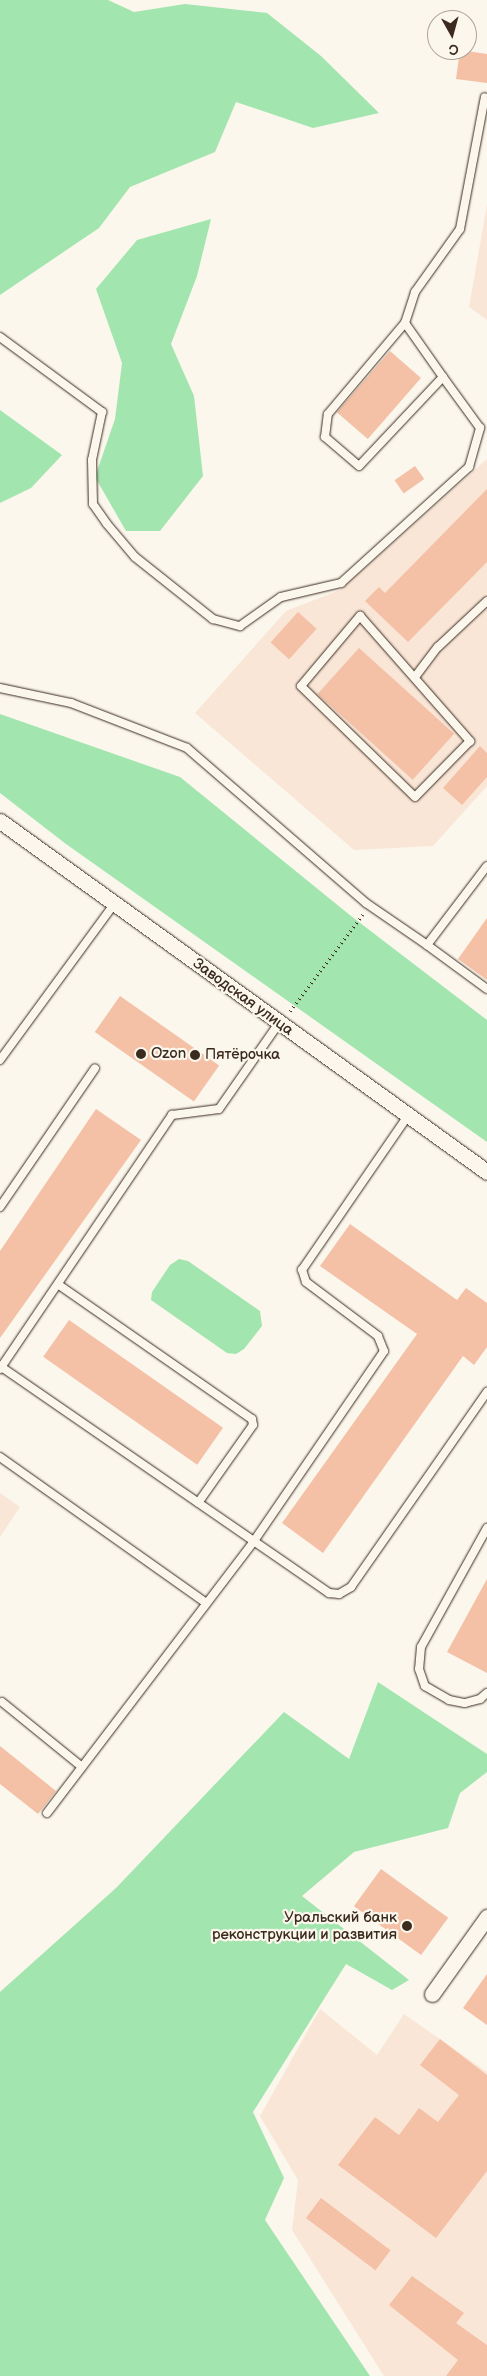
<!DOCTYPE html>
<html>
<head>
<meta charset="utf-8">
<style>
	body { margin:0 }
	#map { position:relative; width:487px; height:2376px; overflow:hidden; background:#fbf7ec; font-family:"Balsamiq Sans",sans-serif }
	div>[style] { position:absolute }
	.built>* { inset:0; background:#f9e6d7 }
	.green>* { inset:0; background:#a2e5af }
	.building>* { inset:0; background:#f4c0a6; transform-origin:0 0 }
	.path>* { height:3px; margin-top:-1.5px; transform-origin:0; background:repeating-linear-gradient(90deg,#3b2a1e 0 1px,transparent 0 5px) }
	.roads { filter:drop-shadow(0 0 1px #3b2a1e) drop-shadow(0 0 1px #3b2a1e) }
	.service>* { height:8px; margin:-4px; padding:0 4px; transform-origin:4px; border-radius:4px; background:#fbf7ec }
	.minor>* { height:15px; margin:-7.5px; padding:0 7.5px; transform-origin:7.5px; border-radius:7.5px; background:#fbf7ec }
	.dots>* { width:14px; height:14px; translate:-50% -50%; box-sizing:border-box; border:2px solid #fbf7ec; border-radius:50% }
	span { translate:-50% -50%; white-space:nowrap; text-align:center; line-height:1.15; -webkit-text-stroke:4.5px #fbf7ec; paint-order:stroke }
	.street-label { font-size:15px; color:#3b2a1e }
	.poi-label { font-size:15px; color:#3b2a1e }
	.left { translate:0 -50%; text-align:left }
	.right { translate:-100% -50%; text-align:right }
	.north { position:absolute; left:427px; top:10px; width:50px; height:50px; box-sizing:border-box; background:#fbf7ec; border:1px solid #aea59a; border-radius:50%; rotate:173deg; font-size:14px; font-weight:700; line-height:20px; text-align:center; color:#3b2a1e }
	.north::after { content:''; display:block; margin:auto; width:18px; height:22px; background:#3b2a1e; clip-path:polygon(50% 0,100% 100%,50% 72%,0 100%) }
</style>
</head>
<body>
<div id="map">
	<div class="built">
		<div style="clip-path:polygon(487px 205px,487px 320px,469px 307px)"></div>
		<div style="clip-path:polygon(487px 459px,487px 786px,433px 846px,354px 850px,195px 713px,286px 611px,340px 590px)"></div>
		<div style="clip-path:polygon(0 1493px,20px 1507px,0 1537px)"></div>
		<div style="clip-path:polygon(320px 2009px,377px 2055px,404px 2014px,487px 2072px,487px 2376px,384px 2376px,292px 2230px,298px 2180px,260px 2116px)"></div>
	</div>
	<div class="green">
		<div style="clip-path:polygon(0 0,108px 0,134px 12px,185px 4px,267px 13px,321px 56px,379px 113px,313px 128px,236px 102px,215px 152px,130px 187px,99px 228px,0 295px)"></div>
		<div style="clip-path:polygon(211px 219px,197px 276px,171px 344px,194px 396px,203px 476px,160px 531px,126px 531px,95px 477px,115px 419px,122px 363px,96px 289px,137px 240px)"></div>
		<div style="clip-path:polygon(0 410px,62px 455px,31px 488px,0 503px)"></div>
		<div style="clip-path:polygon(0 714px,180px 777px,351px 916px,487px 1020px,487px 1142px,66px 844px,0 793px)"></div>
		<div style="clip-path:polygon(179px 1259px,188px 1261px,260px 1311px,262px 1326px,244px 1349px,236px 1354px,227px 1353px,151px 1300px,152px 1292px,170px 1265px)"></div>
		<div style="clip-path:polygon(378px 1682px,487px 1754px,487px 1772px,460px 1793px,448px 1828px,354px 1852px,302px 1896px,409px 1980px,392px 1990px,346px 1964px,253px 2112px,284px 2178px,265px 2220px,370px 2376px,0 2376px,0 1992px,116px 1888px,284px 1712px,349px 1759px)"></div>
	</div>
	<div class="building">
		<div style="clip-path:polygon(460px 50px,487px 54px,487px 83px,456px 79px)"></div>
		<div style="left:390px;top:351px;width:41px;height:81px;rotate:41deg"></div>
		<div style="left:415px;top:466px;width:16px;height:25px;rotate:55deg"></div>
		<div style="clip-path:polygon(487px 489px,487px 562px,408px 642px,365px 601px,379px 587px,385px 593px)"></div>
		<div style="left:298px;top:612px;width:25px;height:41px;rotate:42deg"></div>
		<div style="left:359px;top:648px;width:128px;height:62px;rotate:42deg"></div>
		<div style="clip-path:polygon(480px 746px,487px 753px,487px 777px,462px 805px,443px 788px)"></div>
		<div style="clip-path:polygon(487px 918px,487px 980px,458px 959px)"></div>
		<div style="left:120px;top:996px;width:121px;height:44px;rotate:35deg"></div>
		<div style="clip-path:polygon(96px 1109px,141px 1140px,0 1338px,0 1251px)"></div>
		<div style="clip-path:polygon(350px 1224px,457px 1300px,466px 1288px,487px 1303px,487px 1347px,474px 1365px,463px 1356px,323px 1553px,282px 1523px,417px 1334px,320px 1266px)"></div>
		<div style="left:69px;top:1320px;width:188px;height:45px;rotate:35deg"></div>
		<div style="clip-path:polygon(487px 1579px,487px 1673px,447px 1652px)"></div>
		<div style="clip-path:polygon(0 1746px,56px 1791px,38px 1814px,0 1784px)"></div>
		<div style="left:381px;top:1869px;width:83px;height:46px;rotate:36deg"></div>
		<div style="clip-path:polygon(487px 1974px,487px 2025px,463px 2008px)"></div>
		<div style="clip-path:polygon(440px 2039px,487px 2075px,487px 2171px,436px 2238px,338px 2165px,375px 2117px,399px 2135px,419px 2108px,438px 2122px,459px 2095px,420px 2065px)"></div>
		<div style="left:321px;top:2198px;width:87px;height:25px;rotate:37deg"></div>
		<div style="clip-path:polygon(412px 2276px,464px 2313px,456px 2323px,487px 2345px,487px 2376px,446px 2376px,458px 2360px,389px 2305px)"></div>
	</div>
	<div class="path">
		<div style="left:290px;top:1011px;width:121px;rotate:-53deg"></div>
	</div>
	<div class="roads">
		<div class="service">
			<div style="left:405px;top:323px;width:33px;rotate:-72deg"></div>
			<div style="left:415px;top:292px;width:77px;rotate:-54.5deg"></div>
			<div style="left:460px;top:229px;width:134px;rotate:-79.3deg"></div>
			<div style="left:0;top:337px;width:127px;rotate:36.3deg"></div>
			<div style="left:102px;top:412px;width:49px;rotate:101.8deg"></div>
			<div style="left:92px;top:460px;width:44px;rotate:88.7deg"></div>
			<div style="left:93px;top:504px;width:24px;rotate:55deg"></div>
			<div style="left:107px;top:524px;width:43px;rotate:49.7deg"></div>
			<div style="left:135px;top:557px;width:100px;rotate:38.5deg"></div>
			<div style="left:213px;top:619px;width:28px;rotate:15deg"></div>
			<div style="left:240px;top:626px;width:50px;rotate:-35.3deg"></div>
			<div style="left:281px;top:597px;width:62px;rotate:-13.1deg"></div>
			<div style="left:341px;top:583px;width:173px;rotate:-42.2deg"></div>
			<div style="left:469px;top:467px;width:41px;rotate:-74.2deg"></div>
			<div style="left:480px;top:428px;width:63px;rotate:-126deg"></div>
			<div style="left:443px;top:377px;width:122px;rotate:133.3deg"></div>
			<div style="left:359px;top:466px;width:45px;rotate:-139.5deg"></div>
			<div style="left:325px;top:437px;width:23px;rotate:-83deg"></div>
			<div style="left:328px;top:414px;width:119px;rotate:-49.8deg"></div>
			<div style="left:405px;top:323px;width:66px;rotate:54.9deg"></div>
			<div style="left:360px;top:616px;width:167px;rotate:48.7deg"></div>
			<div style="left:470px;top:741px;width:78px;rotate:134.5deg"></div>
			<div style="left:415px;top:797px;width:159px;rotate:-135.8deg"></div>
			<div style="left:301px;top:686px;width:92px;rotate:-49.9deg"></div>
			<div style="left:415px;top:677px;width:38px;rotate:-53deg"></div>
			<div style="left:438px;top:647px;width:67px;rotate:-43.2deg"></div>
			<div style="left:0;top:688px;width:73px;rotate:11.9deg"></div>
			<div style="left:71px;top:703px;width:124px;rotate:21.2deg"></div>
			<div style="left:187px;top:748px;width:237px;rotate:40.9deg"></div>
			<div style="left:366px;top:903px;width:74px;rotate:34.5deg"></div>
			<div style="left:427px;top:945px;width:99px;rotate:-52.8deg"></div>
			<div style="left:427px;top:945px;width:74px;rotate:36.3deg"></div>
			<div style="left:0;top:1060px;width:193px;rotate:-53.8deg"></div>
			<div style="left:0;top:1207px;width:168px;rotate:-55.6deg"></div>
			<div style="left:59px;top:1285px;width:235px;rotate:34.8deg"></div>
			<div style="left:252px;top:1419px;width:6px;rotate:81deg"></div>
			<div style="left:253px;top:1425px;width:95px;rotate:125.2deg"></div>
			<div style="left:0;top:1366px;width:400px;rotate:34.6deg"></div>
			<div style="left:329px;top:1593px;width:10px;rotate:6deg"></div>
			<div style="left:339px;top:1594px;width:14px;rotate:-30deg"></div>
			<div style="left:351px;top:1587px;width:238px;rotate:-55.1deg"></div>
			<div style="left:0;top:1369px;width:307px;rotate:-55.9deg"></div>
			<div style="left:172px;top:1115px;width:47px;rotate:-7.3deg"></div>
			<div style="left:219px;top:1109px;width:105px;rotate:-55.1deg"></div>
			<div style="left:0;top:1457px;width:252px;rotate:35.3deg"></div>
			<div style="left:487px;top:1528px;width:136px;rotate:119deg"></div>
			<div style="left:421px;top:1647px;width:22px;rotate:95deg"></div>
			<div style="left:419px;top:1669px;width:18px;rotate:71deg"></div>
			<div style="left:425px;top:1686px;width:28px;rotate:30deg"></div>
			<div style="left:449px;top:1700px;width:16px;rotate:11deg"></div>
			<div style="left:465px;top:1703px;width:16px;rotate:-15deg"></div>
			<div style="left:480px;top:1699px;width:9px;rotate:-41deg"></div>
			<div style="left:2px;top:1702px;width:103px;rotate:39.1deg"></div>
			<div style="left:47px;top:1813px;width:342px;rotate:-52.7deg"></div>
			<div style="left:254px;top:1541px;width:230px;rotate:-55.6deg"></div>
			<div style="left:384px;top:1351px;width:16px;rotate:-112deg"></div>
			<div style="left:378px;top:1336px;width:90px;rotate:-143.1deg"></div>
			<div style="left:306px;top:1282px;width:13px;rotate:-108deg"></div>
			<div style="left:302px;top:1270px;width:187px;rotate:-55.5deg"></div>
		</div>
		<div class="minor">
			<div style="left:0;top:821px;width:600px;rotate:35.78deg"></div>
			<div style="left:432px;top:1994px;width:95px;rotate:-54.5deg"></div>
		</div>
	</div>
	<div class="dots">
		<div style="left:141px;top:1054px;background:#3b2a1e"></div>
		<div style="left:195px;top:1055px;background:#3b2a1e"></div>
		<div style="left:407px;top:1926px;background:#3b2a1e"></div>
	</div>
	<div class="street-label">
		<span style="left:243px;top:997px;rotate:36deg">Заводская улица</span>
	</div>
	<div class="poi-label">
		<span class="left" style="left:151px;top:1054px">Ozon</span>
		<span class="left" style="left:205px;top:1055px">Пятёрочка</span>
		<span class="right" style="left:397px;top:1926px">Уральский банк<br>реконструкции и развития</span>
	</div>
	<div class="north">С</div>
</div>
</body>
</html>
